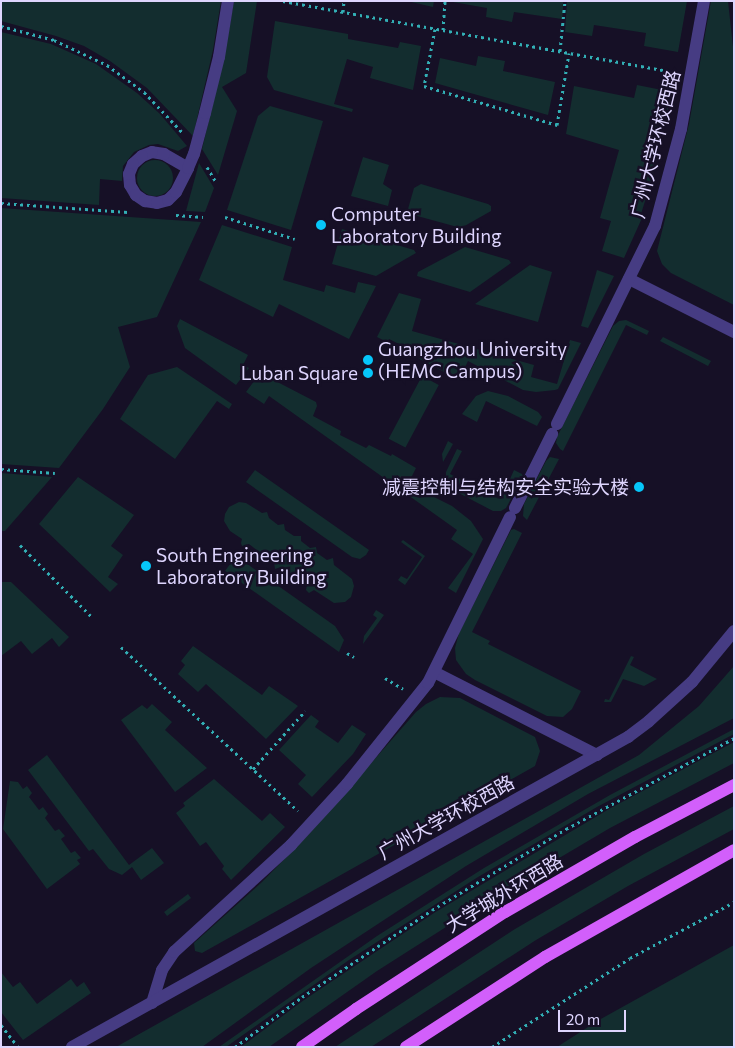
<!DOCTYPE html>
<html>
<head>
<meta charset="utf-8">
<style>
	body { margin:0 }
	#map { position:relative; width:735px; height:1048px; overflow:hidden; background:#161026; font-family:Commissioner,"Noto Sans SC",sans-serif }
	div>[style] { position:absolute }
	.green>* { inset:0; background:#132d2f; transform-origin:0 0 }
	.round { border-radius:50% }
	.path>* { height:3px; margin-top:-1.5px; transform-origin:0; background:repeating-linear-gradient(90deg,#32afb5 0 2.5px,transparent 0 6.5px) }
	.minor>* { height:12px; margin:-6px; padding:0 6px; transform-origin:6px; border-radius:6px; background:#463c83 }
	.major>* { height:12px; margin:-6px; padding:0 6px; transform-origin:6px; border-radius:6px; background:#d25ffb }
	.dots>* { width:14px; height:14px; translate:-50% -50%; box-sizing:border-box; border:2px solid #161026; border-radius:50% }
	span { translate:-50% -50%; white-space:nowrap; text-align:center; line-height:1.15; -webkit-text-stroke:5px #161026; paint-order:stroke }
	.street-label { font-size:19px; color:#ded5fe }
	.poi-label { font-size:19px; color:#ded5fe }
	.left { translate:0 -50%; text-align:left }
	.right { translate:-100% -50%; text-align:right }
	.frame { position:absolute; inset:0; border:2px solid #ded5fe; pointer-events:none }
	.scale { position:absolute; left:558px; top:1010px; width:68px; height:22px; box-sizing:border-box; border:2px solid #ded5fe; border-top:0; padding-left:6px; font-size:15px; line-height:18px; white-space:nowrap; color:#ded5fe; -webkit-text-stroke:4px #161026; paint-order:stroke }
</style>
</head>
<body>
<div id="map">
	<div class="green">
		<div style="clip-path:polygon(1px 1px,221px 1px,213px 50px,193px 136px,147px 88px,110px 61px,84px 46px,56px 36px,1px 21px)"></div>
		<div style="clip-path:polygon(234px 1px,257px 1px,246px 73px,222px 87px,237px 111px,218px 175px,202px 149px,224px 58px)"></div>
		<div style="clip-path:polygon(407px 1px,434px 1px,433px 7px)"></div>
		<div style="clip-path:polygon(447px 1px,563px 1px,563px 12px,562px 19px,514px 12px,512px 22px,486px 17px,487px 8px)"></div>
		<div style="clip-path:polygon(567px 1px,687px 1px,678px 52px,644px 46px,646px 33px,594px 25px,592px 36px,565px 32px)"></div>
		<div style="clip-path:polygon(711px 1px,728px 1px,734px 56px,734px 305px,671px 273px,662px 264px,657px 251px,689px 124px)"></div>
		<div style="clip-path:polygon(275px 21px,348px 34px,348px 39px,398px 48px,400px 42px,421px 46px,413px 90px,370px 78px,373px 67px,347px 59px,334px 104px,353px 109px,352px 112px,274px 90px,267px 77px)"></div>
		<div style="clip-path:polygon(1px 32px,51px 44px,96px 64px,137px 93px,160px 114px,187px 146px,178px 151px,158px 144px,149px 145px,134px 152px,123px 166px,122px 181px,100px 179px,99px 205px,1px 198px)"></div>
		<div style="clip-path:polygon(478px 56px,505px 61px,503px 71px,555px 82px,548px 115px,435px 83px,440px 58px,476px 66px)"></div>
		<div style="clip-path:polygon(637px 85px,672px 92px,652px 179px,640px 217px,642px 218px,624px 258px,602px 251px,611px 221px,600px 218px,619px 150px,566px 134px,574px 86px,634px 98px)"></div>
		<div style="clip-path:polygon(270px 106px,323px 121px,291px 230px,227px 210px,258px 116px)"></div>
		<div style="clip-path:polygon(363px 157px,389px 165px,383px 184px,392px 190px,388px 206px,351px 196px)"></div>
		<div class="round" style="left:137px;top:160px;width:36px;height:36px"></div>
		<div style="clip-path:polygon(199px 163px,214px 188px,205px 212px,186px 211px)"></div>
		<div style="clip-path:polygon(421px 184px,488px 204px,491px 206px,491px 211px,461px 228px,410px 214px,408px 209px,414px 188px)"></div>
		<div style="clip-path:polygon(1px 208px,201px 222px,157px 317px,118px 327px,130px 367px,103px 409px,59px 468px,1px 464px)"></div>
		<div style="clip-path:polygon(222px 225px,292px 247px,283px 280px,324px 292px,326px 285px,355px 293px,358px 282px,376px 286px,349px 339px,279px 304px,273px 317px,199px 280px)"></div>
		<div style="clip-path:polygon(342px 229px,414px 250px,416px 253px,376px 276px,332px 264px)"></div>
		<div style="clip-path:polygon(465px 247px,509px 260px,511px 263px,470px 292px,417px 276px,418px 272px)"></div>
		<div style="clip-path:polygon(530px 265px,552px 272px,538px 322px,475px 304px)"></div>
		<div style="clip-path:polygon(597px 270px,614px 276px,588px 328px,581px 326px)"></div>
		<div style="clip-path:polygon(399px 293px,421px 299px,412px 331px,534px 365px,531px 377px,557px 384px,570px 340px,581px 343px,558px 389px,555px 390px,536px 392px,523px 390px,468px 361px,459px 380px,414px 356px,415px 352px,389px 339px,387px 342px,377px 337px)"></div>
		<div style="clip-path:polygon(180px 319px,248px 355px,243px 365px,249px 368px,236px 385px,185px 348px,177px 326px)"></div>
		<div style="clip-path:polygon(626px 320px,649px 331px,647px 335px,626px 325px,563px 451px,560px 449px,556px 443px,557px 437px,613px 326px,619px 321px)"></div>
		<div style="clip-path:polygon(663px 337px,711px 361px,708px 366px,660px 341px)"></div>
		<div style="clip-path:polygon(177px 367px,232px 404px,229px 409px,217px 401px,175px 459px,120px 419px,148px 375px)"></div>
		<div style="clip-path:polygon(260px 373px,316px 402px,317px 406px,313px 416px,341px 431px,340px 435px,366px 448px,369px 445px,391px 456px,392px 454px,416px 468px,408px 484px,452px 506px,471px 521px,483px 539px,456px 593px,448px 588px,473px 554px,451px 539px,457px 530px,269px 396px,264px 404px,246px 392px)"></div>
		<div style="left:422px;top:376px;width:19px;height:71px;rotate:28deg"></div>
		<div style="clip-path:polygon(488px 391px,508px 396px,538px 412px,542px 417px,537px 426px,486px 401px,477px 422px,462px 414px,476px 396px)"></div>
		<div style="clip-path:polygon(448px 441px,453px 444px,443px 462px,442px 454px)"></div>
		<div style="clip-path:polygon(457px 449px,462px 451px,450px 474px,501px 499px,514px 470px,522px 474px,523px 477px,506px 508px,501px 511px,493px 511px,451px 489px,446px 483px,446px 472px)"></div>
		<div style="clip-path:polygon(550px 457px,559px 459px,527px 520px,523px 516px,524px 504px,546px 461px)"></div>
		<div style="clip-path:polygon(255px 470px,369px 550px,366px 555px,360px 559px,352px 557px,246px 482px)"></div>
		<div style="clip-path:polygon(1px 473px,52px 477px,5px 531px,1px 531px)"></div>
		<div style="clip-path:polygon(78px 477px,134px 515px,111px 546px,123px 555px,108px 577px,118px 584px,110px 592px,39px 524px)"></div>
		<div style="clip-path:polygon(239px 502px,246px 503px,262px 513px,267px 512px,269px 518px,278px 525px,284px 524px,285px 530px,294px 536px,301px 536px,301px 541px,310px 548px,316px 547px,317px 553px,327px 560px,333px 558px,334px 565px,352px 579px,354px 586px,351px 597px,345px 602px,334px 603px,314px 590px,309px 593px,306px 590px,307px 585px,298px 579px,291px 580px,290px 574px,281px 567px,275px 569px,274px 562px,265px 556px,259px 558px,258px 551px,249px 544px,242px 546px,241px 543px,242px 539px,230px 531px,224px 521px,225px 514px,229px 507px)"></div>
		<div style="clip-path:polygon(514px 529px,522px 533px,472px 632px,490px 641px,488px 644px,581px 691px,572px 709px,563px 717px,547px 716px,475px 680px,466px 674px,456px 660px,455px 648px,459px 633px,511px 530px)"></div>
		<div style="clip-path:polygon(403px 540px,425px 556px,405px 585px,398px 580px,401px 576px,407px 579px,422px 557px,401px 542px)"></div>
		<div style="clip-path:polygon(236px 556px,335px 626px,344px 640px,339px 652px,225px 571px)"></div>
		<div style="clip-path:polygon(1px 582px,11px 582px,69px 637px,59px 647px,52px 638px,32px 654px,21px 641px,1px 656px)"></div>
		<div style="clip-path:polygon(376px 610px,384px 615px,363px 644px,364px 636px,377px 618px,373px 615px)"></div>
		<div style="clip-path:polygon(193px 646px,262px 695px,269px 686px,298px 706px,266px 739px,206px 684px,198px 692px,178px 674px,185px 665px,181px 661px)"></div>
		<div style="clip-path:polygon(631px 656px,634px 657px,630px 665px,657px 679px,644px 686px,623px 679px,611px 702px,604px 702px,605px 699px,609px 700px)"></div>
		<div style="clip-path:polygon(734px 666px,734px 718px,588px 794px,466px 866px,311px 968px,202px 1047px,116px 1047px,639px 755px,699px 706px)"></div>
		<div style="clip-path:polygon(440px 697px,460px 698px,535px 737px,540px 751px,535px 766px,202px 953px,195px 951px,194px 943px,262px 882px,309px 834px,416px 712px,426px 704px)"></div>
		<div style="clip-path:polygon(152px 704px,172px 722px,165px 730px,207px 768px,175px 792px,121px 720px,142px 705px,147px 709px)"></div>
		<div style="clip-path:polygon(311px 715px,319px 721px,315px 727px,338px 743px,352px 725px,366px 734px,353px 754px,312px 797px,298px 784px,306px 775px,279px 750px)"></div>
		<div style="clip-path:polygon(734px 729px,734px 734px,597px 807px,478px 877px,349px 960px,226px 1047px,219px 1047px,377px 936px,484px 868px,610px 795px)"></div>
		<div style="clip-path:polygon(734px 742px,734px 763px,610px 828px,490px 899px,377px 971px,269px 1047px,241px 1047px,304px 1000px,434px 913px,609px 809px)"></div>
		<div style="clip-path:polygon(47px 755px,129px 865px,152px 848px,164px 863px,141px 880px,132px 867px,122px 875px,109px 869px,93px 849px,89px 851px,28px 770px)"></div>
		<div style="clip-path:polygon(214px 779px,262px 821px,270px 813px,285px 827px,231px 880px,222px 869px,224px 866px,206px 842px,200px 846px,176px 813px,185px 806px,183px 803px)"></div>
		<div style="clip-path:polygon(10px 781px,18px 782px,23px 789px,27px 786px,32px 793px,29px 797px,39px 810px,43px 807px,48px 814px,45px 818px,55px 831px,59px 829px,65px 836px,61px 839px,71px 853px,75px 851px,81px 858px,77px 860px,80px 864px,47px 889px,3px 829px)"></div>
		<div style="clip-path:polygon(734px 806px,734px 829px,628px 886px,536px 940px,371px 1047px,335px 1047px,515px 929px,644px 854px)"></div>
		<div style="left:188px;top:894px;width:5px;height:30px;rotate:53deg"></div>
		<div style="clip-path:polygon(734px 945px,734px 1047px,557px 1047px,599px 1020px)"></div>
		<div style="clip-path:polygon(1px 972px,13px 987px,20px 982px,37px 1004px,71px 979px,77px 987px,84px 982px,91px 993px,23px 1040px,1px 1012px)"></div>
	</div>
	<div class="path">
		<div style="left:283px;top:1px;width:397px;rotate:10.3deg"></div>
		<div style="left:343px;top:12px;width:11px;rotate:-85deg"></div>
		<div style="left:1px;top:26px;width:55px;rotate:14.8deg"></div>
		<div style="left:54px;top:40px;width:59px;rotate:25.3deg"></div>
		<div style="left:107px;top:65px;width:46px;rotate:36.1deg"></div>
		<div style="left:144px;top:92px;width:55px;rotate:46.5deg"></div>
		<div style="left:435px;top:29px;width:58px;rotate:100.9deg"></div>
		<div style="left:424px;top:86px;width:139px;rotate:16.3deg"></div>
		<div style="left:557px;top:125px;width:73px;rotate:-80.5deg"></div>
		<div style="left:443px;top:30px;width:29px;rotate:-86deg"></div>
		<div style="left:560px;top:51px;width:50px;rotate:-84.3deg"></div>
		<div style="left:207px;top:167px;width:17px;rotate:59deg"></div>
		<div style="left:1px;top:203px;width:127px;rotate:4.1deg"></div>
		<div style="left:176px;top:215px;width:27px;rotate:4deg"></div>
		<div style="left:225px;top:217px;width:73px;rotate:17.4deg"></div>
		<div style="left:1px;top:469px;width:54px;rotate:4.2deg"></div>
		<div style="left:20px;top:545px;width:103px;rotate:45deg"></div>
		<div style="left:121px;top:647px;width:241px;rotate:42.8deg"></div>
		<div style="left:347px;top:653px;width:8px;rotate:30deg"></div>
		<div style="left:385px;top:678px;width:21px;rotate:31deg"></div>
		<div style="left:253px;top:769px;width:78px;rotate:-48.1deg"></div>
		<div style="left:1px;top:1025px;width:28px;rotate:52deg"></div>
		<div style="left:235px;top:1047px;width:84px;rotate:-36.7deg"></div>
		<div style="left:302px;top:997px;width:156px;rotate:-33.8deg"></div>
		<div style="left:432px;top:910px;width:157px;rotate:-31.2deg"></div>
		<div style="left:566px;top:829px;width:191px;rotate:-28.4deg"></div>
		<div style="left:492px;top:1047px;width:164px;rotate:-32.8deg"></div>
		<div style="left:630px;top:958px;width:118px;rotate:-28.3deg"></div>
	</div>
	<div class="minor">
		<div style="left:188px;top:168px;width:28px;rotate:-150deg"></div>
		<div style="left:164px;top:154px;width:12px;rotate:-171deg"></div>
		<div style="left:152px;top:152px;width:11px;rotate:158deg"></div>
		<div style="left:142px;top:156px;width:12px;rotate:138deg"></div>
		<div style="left:133px;top:164px;width:11px;rotate:112deg"></div>
		<div style="left:129px;top:174px;width:11px;rotate:85deg"></div>
		<div style="left:130px;top:185px;width:12px;rotate:59deg"></div>
		<div style="left:136px;top:195px;width:11px;rotate:34deg"></div>
		<div style="left:145px;top:201px;width:12px;rotate:9deg"></div>
		<div style="left:157px;top:203px;width:11px;rotate:-15deg"></div>
		<div style="left:168px;top:200px;width:11px;rotate:-45deg"></div>
		<div style="left:176px;top:192px;width:27px;rotate:-63deg"></div>
		<div style="left:188px;top:168px;width:15px;rotate:-67deg"></div>
		<div style="left:194px;top:154px;width:42px;rotate:-75deg"></div>
		<div style="left:205px;top:113px;width:58px;rotate:-76deg"></div>
		<div style="left:219px;top:57px;width:57px;rotate:-80.9deg"></div>
		<div style="left:629px;top:279px;width:118px;rotate:26.8deg"></div>
		<div style="left:557px;top:424px;width:221px;rotate:-63.7deg"></div>
		<div style="left:655px;top:226px;width:100px;rotate:-75deg"></div>
		<div style="left:681px;top:129px;width:130px;rotate:-79.8deg"></div>
		<div style="left:515px;top:508px;width:83px;rotate:-63.4deg"></div>
		<div style="left:434px;top:672px;width:183px;rotate:27deg"></div>
		<div style="left:152px;top:1003px;width:34px;rotate:-73deg"></div>
		<div style="left:162px;top:970px;width:22px;rotate:-56deg"></div>
		<div style="left:174px;top:952px;width:159px;rotate:-42.4deg"></div>
		<div style="left:291px;top:845px;width:83px;rotate:-47.4deg"></div>
		<div style="left:347px;top:784px;width:129px;rotate:-51.3deg"></div>
		<div style="left:428px;top:683px;width:185px;rotate:-63.7deg"></div>
		<div style="left:72px;top:1047px;width:637px;rotate:-29.14deg"></div>
		<div style="left:628px;top:737px;width:26px;rotate:-37deg"></div>
		<div style="left:649px;top:721px;width:58px;rotate:-42.2deg"></div>
		<div style="left:692px;top:682px;width:66px;rotate:-50.5deg"></div>
	</div>
	<div class="major">
		<div style="left:302px;top:1047px;width:66px;rotate:-35.1deg"></div>
		<div style="left:356px;top:1009px;width:178px;rotate:-33.1deg"></div>
		<div style="left:505px;top:912px;width:150px;rotate:-30deg"></div>
		<div style="left:635px;top:837px;width:112px;rotate:-27.7deg"></div>
		<div style="left:406px;top:1047px;width:166px;rotate:-32.9deg"></div>
		<div style="left:545px;top:957px;width:217px;rotate:-29.5deg"></div>
	</div>
	<div class="dots">
		<div style="left:321px;top:225px;background:#06c6f9"></div>
		<div style="left:368px;top:360px;background:#06c6f9"></div>
		<div style="left:368px;top:373px;background:#06c6f9"></div>
		<div style="left:639px;top:487px;background:#06c6f9"></div>
		<div style="left:146px;top:566px;background:#06c6f9"></div>
	</div>
	<div class="street-label">
		<span style="left:655px;top:144px;rotate:-76deg">广州大学环校西路</span>
		<span style="left:446px;top:817px;rotate:-29deg">广州大学环校西路</span>
		<span style="left:504px;top:893px;rotate:-31deg">大学城外环西路</span>
	</div>
	<div class="poi-label">
		<span class="left" style="left:331px;top:225px">Computer<br>Laboratory Building</span>
		<span class="left" style="left:378px;top:360px">Guangzhou University<br>(HEMC Campus)</span>
		<span class="right" style="left:358px;top:373px">Luban Square</span>
		<span class="right" style="left:629px;top:487px">减震控制与结构安全实验大楼</span>
		<span class="left" style="left:156px;top:566px">South Engineering<br>Laboratory Building</span>
	</div>
	<div class="frame"></div>
	<div class="scale">20 m</div>
</div>
</body>
</html>
